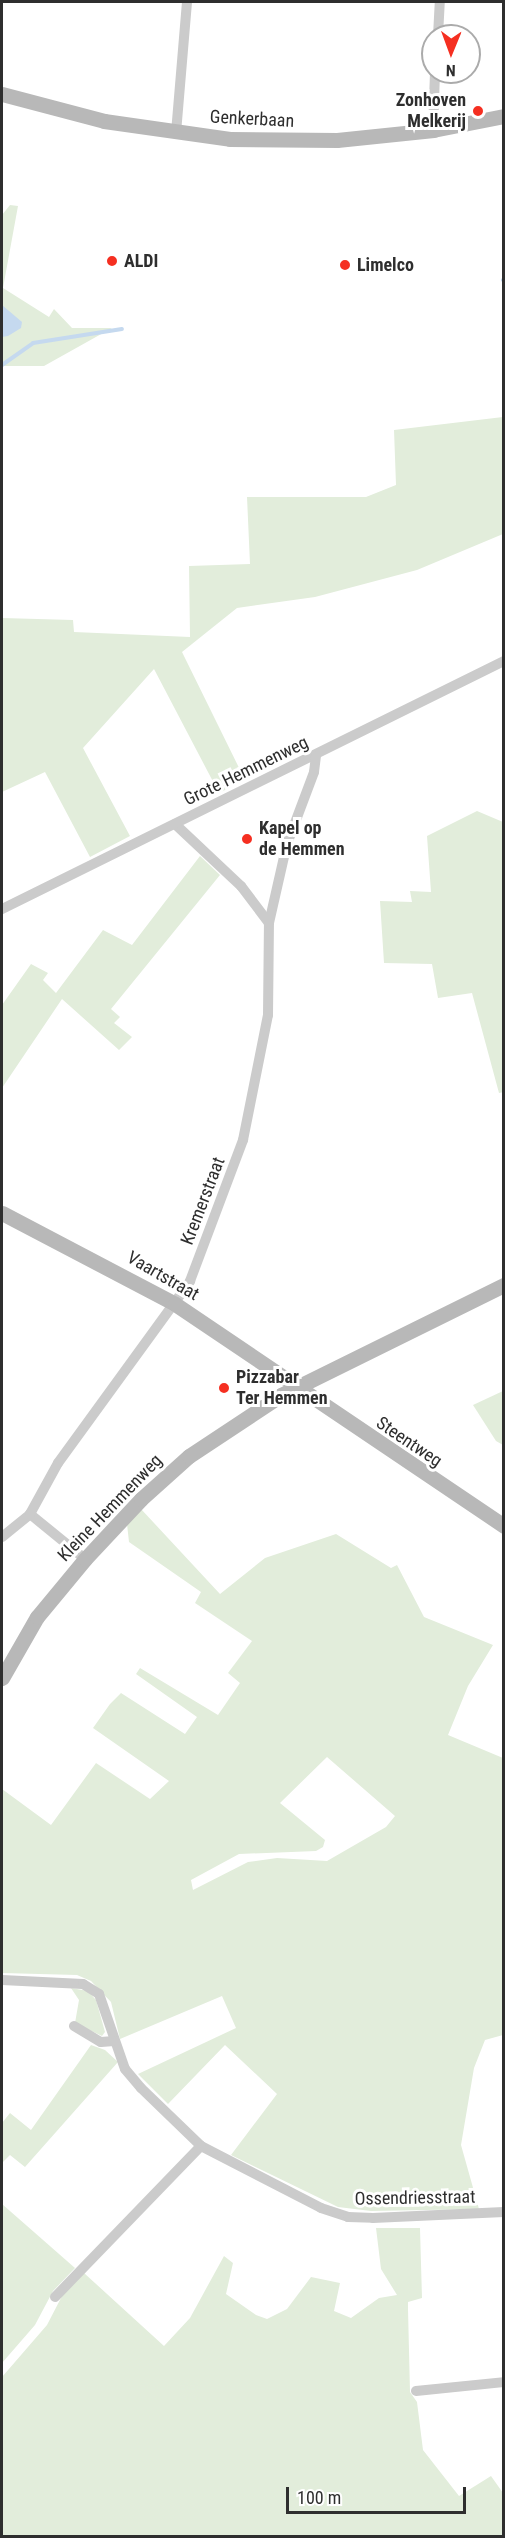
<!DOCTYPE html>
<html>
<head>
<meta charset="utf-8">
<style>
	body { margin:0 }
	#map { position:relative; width:505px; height:2538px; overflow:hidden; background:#fff; font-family:"Roboto Condensed",sans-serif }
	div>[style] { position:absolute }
	.green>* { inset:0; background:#e2eddb }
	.water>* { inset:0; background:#c5d9ef }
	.stream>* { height:4px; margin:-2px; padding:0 2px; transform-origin:2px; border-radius:2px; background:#c5d9ef }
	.street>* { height:10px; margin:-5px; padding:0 5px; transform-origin:5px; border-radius:5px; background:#cbcbcb }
	.secondary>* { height:15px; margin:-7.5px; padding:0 7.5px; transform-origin:7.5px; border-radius:7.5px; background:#b8b8b8 }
	.dots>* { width:16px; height:16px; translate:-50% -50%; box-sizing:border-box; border:3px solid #fff; border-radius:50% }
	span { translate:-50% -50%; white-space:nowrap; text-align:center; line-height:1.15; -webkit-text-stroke:6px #fff; paint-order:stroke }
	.poi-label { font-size:18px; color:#2e2e2e; font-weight:700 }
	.right { translate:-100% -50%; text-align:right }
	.left { translate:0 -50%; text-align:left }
	.street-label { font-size:18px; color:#2e2e2e }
	.frame { position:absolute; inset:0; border:3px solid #2e2e2e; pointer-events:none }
	.north { position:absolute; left:421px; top:24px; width:60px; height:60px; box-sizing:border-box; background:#fff; border:2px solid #ababab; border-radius:50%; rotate:181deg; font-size:16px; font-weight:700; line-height:24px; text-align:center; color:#2e2e2e }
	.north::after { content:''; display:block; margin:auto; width:21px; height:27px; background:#f52f21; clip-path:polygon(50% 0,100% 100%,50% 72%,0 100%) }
	.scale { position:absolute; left:286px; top:2487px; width:180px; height:27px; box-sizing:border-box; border:3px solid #2e2e2e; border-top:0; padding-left:8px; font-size:18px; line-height:21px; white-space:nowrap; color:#2e2e2e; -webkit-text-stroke:4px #fff; paint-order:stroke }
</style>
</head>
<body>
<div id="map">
	<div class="green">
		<div style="clip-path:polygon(10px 205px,18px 206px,3px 288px,49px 317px,54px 309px,72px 328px,112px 328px,44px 366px,2px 366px,2px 215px)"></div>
		<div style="clip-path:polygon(503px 417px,503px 534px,417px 570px,315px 597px,237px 608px,182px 652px,245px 780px,219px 793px,154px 669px,83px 748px,130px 836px,90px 857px,45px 772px,2px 792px,2px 618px,73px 620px,74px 632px,190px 637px,189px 566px,250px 564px,247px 497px,366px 497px,396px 485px,394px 430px)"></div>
		<div style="clip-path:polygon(477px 811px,503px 822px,504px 1092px,499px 1093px,472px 993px,438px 998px,432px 964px,384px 963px,380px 901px,412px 902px,410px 891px,431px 892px,427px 836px)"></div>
		<div style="clip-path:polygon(200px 856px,220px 875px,111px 1009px,120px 1017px,114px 1023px,132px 1037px,119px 1050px,62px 999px,2px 1088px,2px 1005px,31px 964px,48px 973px,43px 980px,56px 993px,103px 930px,132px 945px)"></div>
		<div style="clip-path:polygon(503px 1391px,503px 1445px,496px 1441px,473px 1405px)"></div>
		<div style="clip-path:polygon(evenodd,141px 1509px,220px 1594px,265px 1558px,336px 1534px,391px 1568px,397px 1565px,424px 1617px,493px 1645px,468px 1686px,448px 1735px,503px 1758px,503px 2035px,485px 2040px,474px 2068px,461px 2145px,479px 2209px,371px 2211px,338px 2207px,231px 2155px,277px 2094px,225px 2045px,168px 2104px,138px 2074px,236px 2028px,222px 1996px,120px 2039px,111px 2002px,91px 1981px,77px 1975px,2px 1973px,2px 1789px,51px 1825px,96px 1763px,150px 1799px,169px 1781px,93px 1728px,110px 1704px,121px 1693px,185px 1734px,197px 1717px,136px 1674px,140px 1668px,218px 1715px,240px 1683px,228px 1673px,252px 1641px,195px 1603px,201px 1592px,129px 1542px,127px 1524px,141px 1509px,327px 1757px,395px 1816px,386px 1827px,327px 1861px,277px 1858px,248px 1862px,193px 1890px,191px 1880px,239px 1854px,316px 1851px,323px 1847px,325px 1840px,280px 1803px,327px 1757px)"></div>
		<div style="clip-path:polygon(71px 1988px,88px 1991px,96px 2000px,105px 2032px,102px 2036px,75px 2023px,79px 2000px)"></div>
		<div style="clip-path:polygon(91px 2045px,105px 2050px,118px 2062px,25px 2167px,10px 2155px,2px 2163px,2px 2123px,10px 2113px,31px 2130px)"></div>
		<div style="clip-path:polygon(2px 2204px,75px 2268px,53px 2291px,35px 2325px,2px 2363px)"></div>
		<div style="clip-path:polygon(376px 2228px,420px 2228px,422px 2298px,408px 2302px,408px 2309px,410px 2392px,417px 2402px,423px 2450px,459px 2496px,491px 2476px,503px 2493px,503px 2536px,2px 2536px,2px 2377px,47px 2325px,62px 2296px,84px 2273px,164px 2346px,190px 2318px,224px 2256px,233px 2263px,226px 2294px,256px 2315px,267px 2319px,287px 2309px,311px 2277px,340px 2283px,334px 2311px,351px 2318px,379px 2298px,397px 2295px,381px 2269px)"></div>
	</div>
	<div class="water">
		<div style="clip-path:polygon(2px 305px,22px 322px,21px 328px,8px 336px,2px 337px)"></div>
	</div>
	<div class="stream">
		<div style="left:503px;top:280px;width:1px;rotate:-45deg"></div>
		<div style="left:2px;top:365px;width:38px;rotate:-35deg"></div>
		<div style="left:33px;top:343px;width:90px;rotate:-8.9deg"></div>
	</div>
	<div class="street">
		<div style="left:438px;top:36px;width:34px;rotate:-87deg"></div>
		<div style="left:433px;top:130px;width:58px;rotate:-88deg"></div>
		<div style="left:176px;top:133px;width:131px;rotate:-85.2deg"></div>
		<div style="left:175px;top:824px;width:91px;rotate:43.2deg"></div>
		<div style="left:241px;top:886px;width:46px;rotate:52.9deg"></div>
		<div style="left:2px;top:909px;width:560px;rotate:-26.29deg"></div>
		<div style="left:30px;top:1514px;width:71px;rotate:39.3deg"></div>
		<div style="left:2px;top:1537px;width:36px;rotate:-39deg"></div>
		<div style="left:30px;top:1514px;width:58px;rotate:-61.2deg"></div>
		<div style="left:58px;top:1463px;width:225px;rotate:-54deg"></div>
		<div style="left:190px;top:1281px;width:151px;rotate:-69.4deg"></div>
		<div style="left:243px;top:1140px;width:127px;rotate:-78.7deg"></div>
		<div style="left:268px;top:1015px;width:92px;rotate:-89.4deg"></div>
		<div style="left:269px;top:923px;width:81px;rotate:-77.2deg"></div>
		<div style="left:287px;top:844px;width:77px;rotate:-69.4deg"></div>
		<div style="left:314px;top:772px;width:16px;rotate:-83deg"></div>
		<div style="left:2px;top:1980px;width:81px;rotate:2.8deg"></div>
		<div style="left:83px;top:1984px;width:19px;rotate:32deg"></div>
		<div style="left:99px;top:1994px;width:79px;rotate:70.9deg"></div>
		<div style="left:125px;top:2069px;width:25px;rotate:50deg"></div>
		<div style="left:141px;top:2088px;width:83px;rotate:44deg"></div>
		<div style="left:201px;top:2146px;width:135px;rotate:27.3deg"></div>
		<div style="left:321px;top:2208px;width:28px;rotate:18deg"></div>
		<div style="left:348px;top:2217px;width:25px;rotate:2deg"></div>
		<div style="left:373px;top:2218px;width:131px;rotate:-2.6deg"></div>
		<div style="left:74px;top:2026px;width:31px;rotate:31deg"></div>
		<div style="left:101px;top:2042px;width:13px;rotate:-4deg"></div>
		<div style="left:55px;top:2297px;width:210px;rotate:-46deg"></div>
		<div style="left:416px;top:2391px;width:88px;rotate:-5.8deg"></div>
	</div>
	<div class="secondary">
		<div style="left:2px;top:94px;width:106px;rotate:14.8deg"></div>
		<div style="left:104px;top:121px;width:127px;rotate:8.1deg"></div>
		<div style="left:230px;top:139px;width:107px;rotate:0.5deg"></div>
		<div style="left:337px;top:140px;width:97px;rotate:-5.9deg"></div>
		<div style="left:433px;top:130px;width:72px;rotate:-11.2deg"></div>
		<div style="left:2px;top:1213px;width:195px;rotate:27.7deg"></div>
		<div style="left:175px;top:1304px;width:397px;rotate:34deg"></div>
		<div style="left:2px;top:1678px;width:70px;rotate:-60.2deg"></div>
		<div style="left:37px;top:1617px;width:75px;rotate:-50.4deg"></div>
		<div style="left:85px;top:1559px;width:82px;rotate:-47deg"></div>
		<div style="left:141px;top:1499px;width:64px;rotate:-41.9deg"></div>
		<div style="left:189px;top:1456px;width:110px;rotate:-33.5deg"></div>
		<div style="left:281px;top:1395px;width:249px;rotate:-26.3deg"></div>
	</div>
	<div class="dots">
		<div style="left:478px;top:111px;background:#f52f21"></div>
		<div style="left:112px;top:261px;background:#f52f21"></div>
		<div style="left:345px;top:265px;background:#f52f21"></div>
		<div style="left:247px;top:839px;background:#f52f21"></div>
		<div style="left:224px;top:1388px;background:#f52f21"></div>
	</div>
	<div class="poi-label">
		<span class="right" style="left:466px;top:111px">Zonhoven<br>Melkerij</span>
		<span class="left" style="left:124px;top:261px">ALDI</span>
		<span class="left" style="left:357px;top:265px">Limelco</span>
		<span class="left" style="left:259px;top:839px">Kapel op<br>de Hemmen</span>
		<span class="left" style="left:236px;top:1388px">Pizzabar<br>Ter Hemmen</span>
	</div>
	<div class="street-label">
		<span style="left:252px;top:119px;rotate:3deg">Genkerbaan</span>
		<span style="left:246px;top:771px;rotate:-26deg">Grote Hemmenweg</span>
		<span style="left:203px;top:1201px;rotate:-69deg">Kremerstraat</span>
		<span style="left:163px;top:1276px;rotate:30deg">Vaartstraat</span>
		<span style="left:409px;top:1442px;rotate:34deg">Steentweg</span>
		<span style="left:110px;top:1508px;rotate:-46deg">Kleine Hemmenweg</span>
		<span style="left:415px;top:2198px;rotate:-1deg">Ossendriesstraat</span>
	</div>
	<div class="frame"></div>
	<div class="north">N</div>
	<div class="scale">100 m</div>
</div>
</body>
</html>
